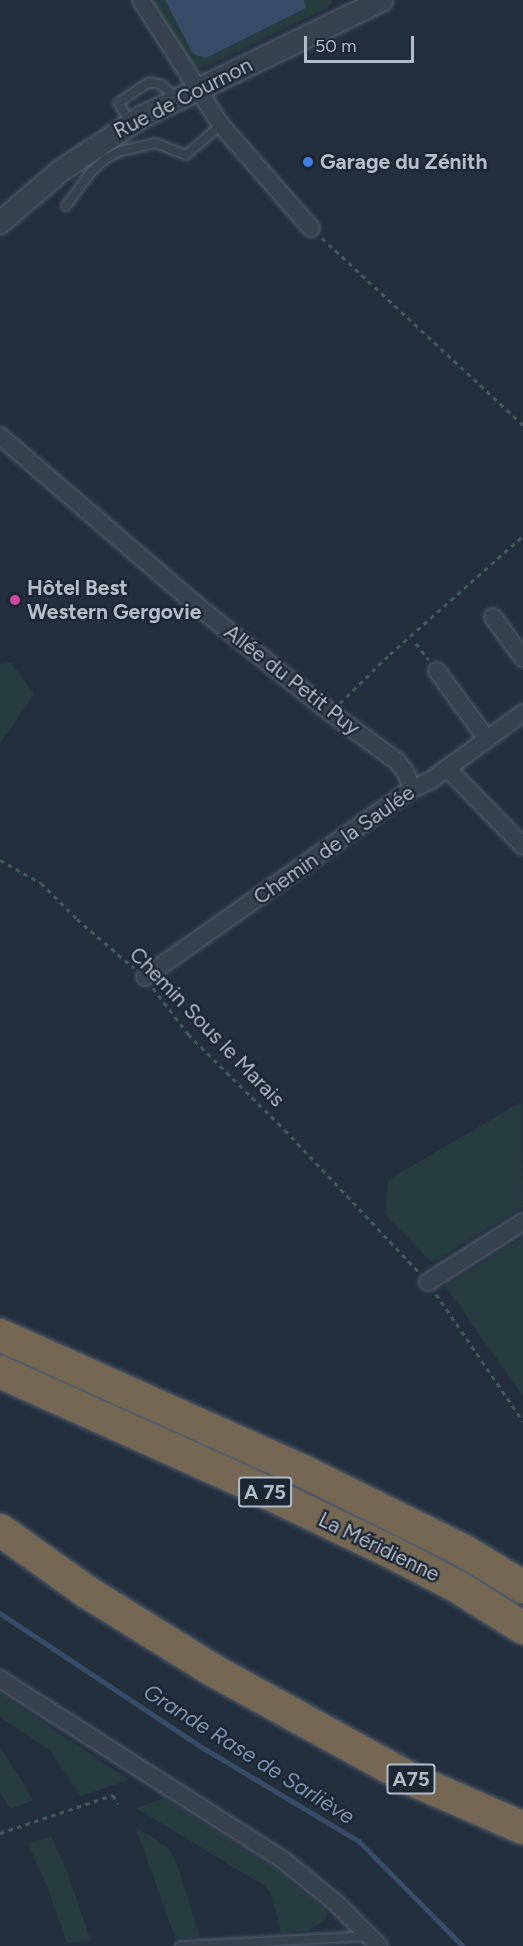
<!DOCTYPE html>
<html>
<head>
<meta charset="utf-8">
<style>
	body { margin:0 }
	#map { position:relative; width:523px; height:1946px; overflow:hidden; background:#242f3e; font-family:Figtree,sans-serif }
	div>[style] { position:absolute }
	.green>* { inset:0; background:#263c3f }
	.water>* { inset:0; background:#394c67 }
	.stream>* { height:4.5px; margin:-2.25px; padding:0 2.25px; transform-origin:2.25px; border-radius:2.25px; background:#394c67 }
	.path>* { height:3px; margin-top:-1.5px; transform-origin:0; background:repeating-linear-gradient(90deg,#44595c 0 4.5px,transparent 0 9px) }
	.roads { filter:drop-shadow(0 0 2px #565f6c) drop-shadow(0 0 2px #565f6c) }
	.service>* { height:8px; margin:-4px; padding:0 4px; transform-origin:4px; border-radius:4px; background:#38414e }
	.minor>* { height:16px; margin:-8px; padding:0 8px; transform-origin:8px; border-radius:8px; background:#38414e }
	.tertiary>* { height:21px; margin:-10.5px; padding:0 10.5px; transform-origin:10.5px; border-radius:10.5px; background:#38414e }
	.motorway>* { height:32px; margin:-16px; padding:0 16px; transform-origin:16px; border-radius:16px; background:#746855 }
	.dots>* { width:16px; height:16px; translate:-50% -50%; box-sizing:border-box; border:3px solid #1d2633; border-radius:50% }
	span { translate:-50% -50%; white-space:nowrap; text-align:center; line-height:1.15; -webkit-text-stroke:4.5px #1d2633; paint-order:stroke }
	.shield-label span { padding:2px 4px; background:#1d2633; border:2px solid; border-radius:4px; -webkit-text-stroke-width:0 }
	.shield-label { font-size:20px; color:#b4bcc9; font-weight:700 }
	.street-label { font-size:21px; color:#b4bcc9 }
	.poi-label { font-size:21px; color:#b4bcc9; font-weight:700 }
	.left { translate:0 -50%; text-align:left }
	.water-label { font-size:22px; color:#7c92b1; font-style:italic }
	.scale { position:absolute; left:304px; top:36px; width:110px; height:27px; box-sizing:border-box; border:3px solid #b4bcc9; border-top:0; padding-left:8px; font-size:18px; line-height:21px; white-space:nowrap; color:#b4bcc9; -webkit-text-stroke:4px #1d2633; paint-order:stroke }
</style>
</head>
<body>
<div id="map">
	<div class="green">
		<div style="clip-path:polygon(152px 0,331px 0,333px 2px,327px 8px,210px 65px,195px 68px,181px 52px)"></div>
		<div style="clip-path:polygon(11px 663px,34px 694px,0 743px,0 664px)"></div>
		<div style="clip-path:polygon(521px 1102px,523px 1207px,432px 1263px,385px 1214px,388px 1180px)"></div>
		<div style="clip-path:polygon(523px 1237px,523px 1396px,445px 1286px)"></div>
		<div style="clip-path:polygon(0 1693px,129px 1780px,81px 1796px,50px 1750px,0 1717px)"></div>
		<div style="clip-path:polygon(0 1749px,12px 1765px,33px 1800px,10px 1809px,0 1792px)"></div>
		<div style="clip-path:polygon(164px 1798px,277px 1870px,325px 1910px,327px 1915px,324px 1921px,309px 1930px,281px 1933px,271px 1893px,263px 1885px,136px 1808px)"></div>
		<div style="clip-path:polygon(136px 1828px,168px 1847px,176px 1861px,200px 1937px,175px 1938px)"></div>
		<div style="clip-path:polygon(51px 1836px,66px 1869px,91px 1941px,67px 1943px,49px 1891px,28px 1844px)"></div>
	</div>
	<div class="water">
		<div style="clip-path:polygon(165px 0,304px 0,306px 8px,206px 58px,193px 54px)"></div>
	</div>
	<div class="stream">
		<div style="left:0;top:1613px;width:246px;rotate:33.6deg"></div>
		<div style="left:205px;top:1749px;width:179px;rotate:30.9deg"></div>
		<div style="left:359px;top:1841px;width:148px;rotate:45.3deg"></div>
	</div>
	<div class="path">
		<div style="left:322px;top:238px;width:275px;rotate:42.9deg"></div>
		<div style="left:416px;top:643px;width:21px;rotate:53deg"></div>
		<div style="left:340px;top:703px;width:70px;rotate:-44.4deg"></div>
		<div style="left:390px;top:654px;width:178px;rotate:-41.6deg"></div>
		<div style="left:0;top:860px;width:47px;rotate:29.3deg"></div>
		<div style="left:41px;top:883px;width:51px;rotate:45deg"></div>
		<div style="left:77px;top:919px;width:75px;rotate:40.7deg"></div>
		<div style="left:153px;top:988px;width:58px;rotate:52.7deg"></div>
		<div style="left:188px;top:1034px;width:136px;rotate:44.7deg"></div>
		<div style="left:285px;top:1130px;width:195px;rotate:46.7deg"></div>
		<div style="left:436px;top:1294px;width:154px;rotate:55.6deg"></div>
		<div style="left:0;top:1833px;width:119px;rotate:-18.6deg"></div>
		<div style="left:113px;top:1795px;width:10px;rotate:61deg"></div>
	</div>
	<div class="roads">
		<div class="service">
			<div style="left:131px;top:123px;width:24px;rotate:-123deg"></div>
			<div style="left:118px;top:103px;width:37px;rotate:-34deg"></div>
			<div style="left:149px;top:82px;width:13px;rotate:13deg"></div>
			<div style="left:162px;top:85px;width:21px;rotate:43deg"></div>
			<div style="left:66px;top:206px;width:42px;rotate:-53.7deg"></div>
			<div style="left:91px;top:172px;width:19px;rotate:-43deg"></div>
			<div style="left:105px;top:159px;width:18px;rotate:-27deg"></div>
			<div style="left:121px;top:151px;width:35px;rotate:-13deg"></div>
			<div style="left:155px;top:143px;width:33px;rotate:21deg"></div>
			<div style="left:186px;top:155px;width:46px;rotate:-40.6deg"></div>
			<div style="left:180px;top:1946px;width:189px;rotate:-3deg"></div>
		</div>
		<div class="minor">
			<div style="left:141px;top:0;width:148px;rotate:57.4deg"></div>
			<div style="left:221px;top:125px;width:137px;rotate:48.9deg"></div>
			<div style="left:0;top:436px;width:257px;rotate:40.7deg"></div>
			<div style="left:195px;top:604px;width:173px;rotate:38.7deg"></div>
			<div style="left:330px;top:712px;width:84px;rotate:36.3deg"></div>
			<div style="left:398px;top:762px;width:14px;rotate:54deg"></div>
			<div style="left:406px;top:773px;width:17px;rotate:69deg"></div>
			<div style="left:493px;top:617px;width:51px;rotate:53.8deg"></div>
			<div style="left:437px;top:671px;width:84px;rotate:53.7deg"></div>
			<div style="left:447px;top:768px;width:109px;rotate:45.7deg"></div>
			<div style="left:145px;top:977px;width:327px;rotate:-35.2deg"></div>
			<div style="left:412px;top:789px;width:21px;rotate:-25deg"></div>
			<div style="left:431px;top:780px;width:114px;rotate:-36.1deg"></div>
			<div style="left:428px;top:1282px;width:112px;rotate:-32.3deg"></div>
			<div style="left:0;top:1679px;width:336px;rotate:32.6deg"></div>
			<div style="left:283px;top:1860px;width:68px;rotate:39.1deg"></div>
			<div style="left:336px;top:1903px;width:61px;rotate:45deg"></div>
		</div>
		<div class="tertiary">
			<div style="left:0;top:222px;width:78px;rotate:-40.8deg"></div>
			<div style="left:59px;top:171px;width:100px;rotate:-33.5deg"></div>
			<div style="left:142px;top:116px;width:266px;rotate:-25.9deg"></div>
		</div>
		<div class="motorway">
			<div style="left:0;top:1335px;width:334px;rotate:24.2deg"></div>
			<div style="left:305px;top:1472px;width:178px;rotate:26.4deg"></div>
			<div style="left:464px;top:1551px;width:69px;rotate:31.4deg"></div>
			<div style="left:0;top:1372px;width:271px;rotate:24.2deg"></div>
			<div style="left:247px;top:1483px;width:164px;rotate:25.6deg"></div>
			<div style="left:395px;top:1554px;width:71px;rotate:27.6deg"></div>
			<div style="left:458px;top:1587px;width:77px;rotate:32.2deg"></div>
			<div style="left:0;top:1530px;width:107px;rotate:35.5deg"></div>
			<div style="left:87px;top:1592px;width:152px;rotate:31.8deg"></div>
			<div style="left:216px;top:1672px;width:222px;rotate:28.8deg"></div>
			<div style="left:411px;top:1779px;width:122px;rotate:23.6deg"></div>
		</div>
	</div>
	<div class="dots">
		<div style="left:308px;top:162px;background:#3f7fe0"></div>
		<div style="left:15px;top:600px;background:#d1479c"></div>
	</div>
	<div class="shield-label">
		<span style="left:265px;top:1492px">A 75</span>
		<span style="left:411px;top:1779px">A75</span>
	</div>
	<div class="street-label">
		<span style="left:183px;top:98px;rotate:-27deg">Rue de Cournon</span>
		<span style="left:292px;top:680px;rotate:38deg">Allée du Petit Puy</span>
		<span style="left:334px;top:845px;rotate:-35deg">Chemin de la Saulée</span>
		<span style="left:207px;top:1027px;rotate:46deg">Chemin Sous le Marais</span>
		<span style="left:379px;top:1547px;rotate:26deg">La Méridienne</span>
	</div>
	<div class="poi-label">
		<span class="left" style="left:320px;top:162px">Garage du Zénith</span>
		<span class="left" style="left:27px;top:600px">Hôtel Best<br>Western Gergovie</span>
	</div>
	<div class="water-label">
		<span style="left:249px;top:1754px;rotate:32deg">Grande Rase de Sarliève</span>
	</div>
	<div class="scale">50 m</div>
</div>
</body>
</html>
